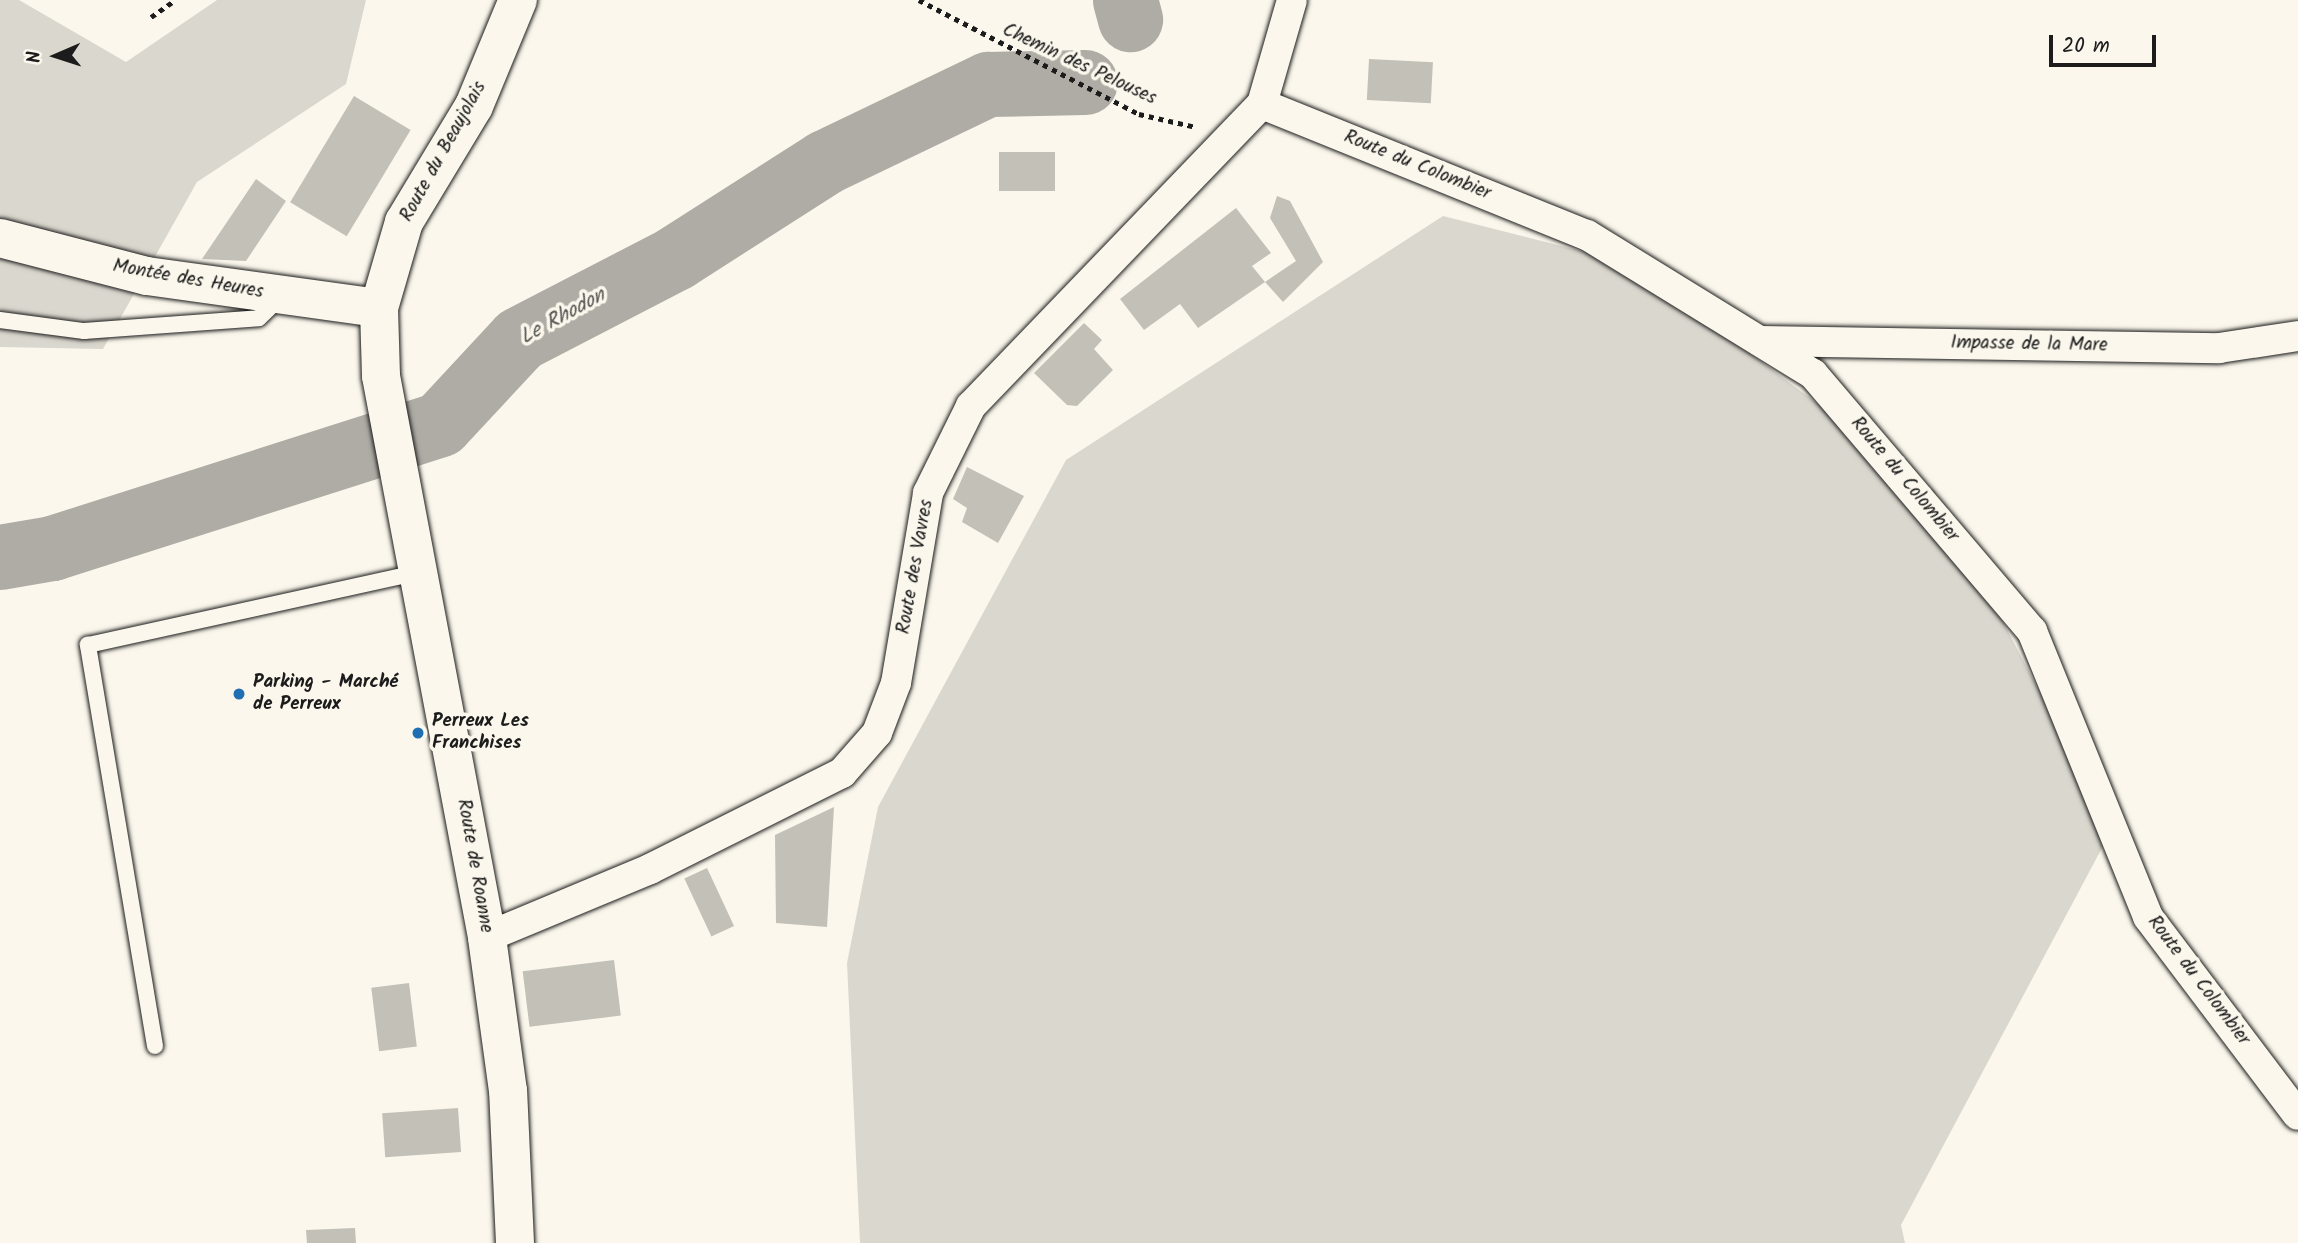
<!DOCTYPE html>
<html>
<head>
<meta charset="utf-8">
<style>
	body { margin:0 }
	#map { position:relative; width:2298px; height:1243px; overflow:hidden; background:#fbf7ec; font-family:Kalam,sans-serif }
	div>[style] { position:absolute }
	.green>* { inset:0; background:#dad7ce }
	.river>* { height:65px; margin:-32.5px; padding:0 32.5px; transform-origin:32.5px; border-radius:32.5px; background:#afaca5 }
	.building>* { inset:0; background:#c3c0b8; transform-origin:0 0 }
	.path>* { height:4.5px; margin-top:-2.25px; transform-origin:0; background:repeating-linear-gradient(90deg,#1c1c1c 0 5px,transparent 0 10px) }
	.roads { filter:drop-shadow(0 0 2px #1c1c1c) drop-shadow(0 0 2px #1c1c1c) }
	.lane>* { height:16px; margin:-8px; padding:0 8px; transform-origin:8px; border-radius:8px; background:#fbf7ec }
	.street>* { height:30px; margin:-15px; padding:0 15px; transform-origin:15px; border-radius:15px; background:#fbf7ec }
	.secondary>* { height:38px; margin:-19px; padding:0 19px; transform-origin:19px; border-radius:19px; background:#fbf7ec }
	.dots>* { width:19px; height:19px; translate:-50% -50%; box-sizing:border-box; border:4px solid #fbf7ec; border-radius:50% }
	span { translate:-50% -50%; white-space:nowrap; text-align:center; line-height:1.15; -webkit-text-stroke:7px #fbf7ec; paint-order:stroke }
	.street-label { font-size:19px; color:#1c1c1c }
	.poi-label { font-size:19px; color:#1c1c1c; font-weight:700 }
	.left { translate:0 -50%; text-align:left }
	.water-label { font-size:21px; color:#575653; font-style:italic }
	.north { position:absolute; left:21px; top:21px; width:70px; height:70px; -webkit-text-stroke:5px #fbf7ec; paint-order:stroke; rotate:267deg; font-size:19px; font-weight:700; line-height:28px; text-align:center; color:#1c1c1c }
	.north::after { content:''; display:block; margin:auto; width:24px; height:32px; background:#1c1c1c; clip-path:polygon(50% 0,100% 100%,50% 72%,0 100%) }
	.scale { position:absolute; left:2049px; top:35px; width:107px; height:32px; box-sizing:border-box; border:4px solid #1c1c1c; border-top:0; padding-left:9px; font-size:21px; line-height:24px; white-space:nowrap; color:#1c1c1c; -webkit-text-stroke:5px #fbf7ec; paint-order:stroke }
</style>
</head>
<body>
<div id="map">
	<div class="green">
		<div style="clip-path:polygon(0 0,19px 0,126px 62px,217px 0,366px 0,346px 84px,197px 182px,103px 349px,0 347px)"></div>
		<div style="clip-path:polygon(1443px 216px,1628px 263px,1934px 490px,2058px 727px,2103px 846px,1901px 1225px,1905px 1243px,860px 1243px,847px 963px,878px 807px,1066px 460px)"></div>
	</div>
	<div class="river">
		<div style="left:1125px;top:0;width:20px;rotate:75deg"></div>
		<div style="left:0;top:557px;width:53px;rotate:-9.8deg"></div>
		<div style="left:52px;top:548px;width:407px;rotate:-17.7deg"></div>
		<div style="left:440px;top:424px;width:116px;rotate:-47.1deg"></div>
		<div style="left:519px;top:339px;width:176px;rotate:-27.4deg"></div>
		<div style="left:675px;top:258px;width:178px;rotate:-32.6deg"></div>
		<div style="left:825px;top:162px;width:181px;rotate:-25.6deg"></div>
		<div style="left:988px;top:84px;width:97px;rotate:-1.2deg"></div>
	</div>
	<div class="building">
		<div style="left:1369px;top:59px;width:64px;height:41px;rotate:3deg"></div>
		<div style="left:354px;top:96px;width:66px;height:124px;rotate:31deg"></div>
		<div style="left:999px;top:152px;width:56px;height:39px"></div>
		<div style="clip-path:polygon(256px 179px,286px 201px,246px 261px,202px 259px)"></div>
		<div style="clip-path:polygon(1277px 196px,1290px 201px,1323px 262px,1283px 302px,1265px 282px,1296px 261px,1270px 218px)"></div>
		<div style="clip-path:polygon(1236px 208px,1271px 253px,1252px 266px,1265px 282px,1198px 328px,1180px 304px,1144px 330px,1120px 299px)"></div>
		<div style="clip-path:polygon(1084px 323px,1102px 340px,1094px 349px,1113px 370px,1077px 406px,1067px 405px,1034px 373px)"></div>
		<div style="clip-path:polygon(967px 467px,1024px 496px,998px 543px,962px 522px,967px 508px,953px 499px)"></div>
		<div style="clip-path:polygon(834px 807px,827px 927px,776px 923px,775px 835px)"></div>
		<div style="left:707px;top:868px;width:64px;height:25px;rotate:65deg"></div>
		<div style="left:614px;top:960px;width:56px;height:92px;rotate:83deg"></div>
		<div style="left:409px;top:983px;width:64px;height:38px;rotate:83deg"></div>
		<div style="left:458px;top:1108px;width:44px;height:76px;rotate:86deg"></div>
		<div style="clip-path:polygon(355px 1228px,356px 1243px,307px 1243px,306px 1230px)"></div>
	</div>
	<div class="path">
		<div style="left:919px;top:0;width:248px;rotate:27.4deg"></div>
		<div style="left:1139px;top:114px;width:58px;rotate:12.8deg"></div>
		<div style="left:151px;top:17px;width:29px;rotate:-35deg"></div>
	</div>
	<div class="roads">
		<div class="lane">
			<div style="left:0;top:320px;width:85px;rotate:7.5deg"></div>
			<div style="left:84px;top:331px;width:175px;rotate:-4.2deg"></div>
			<div style="left:259px;top:318px;width:29px;rotate:-44deg"></div>
			<div style="left:155px;top:1046px;width:407px;rotate:-99.5deg"></div>
			<div style="left:88px;top:645px;width:339px;rotate:-12.4deg"></div>
		</div>
		<div class="street">
			<div style="left:1262px;top:104px;width:350px;rotate:22deg"></div>
			<div style="left:1587px;top:235px;width:265px;rotate:31.6deg"></div>
			<div style="left:1813px;top:374px;width:338px;rotate:49.6deg"></div>
			<div style="left:2032px;top:631px;width:309px;rotate:67.9deg"></div>
			<div style="left:2148px;top:917px;width:248px;rotate:52.9deg"></div>
			<div style="left:1760px;top:341px;width:459px;rotate:0.9deg"></div>
			<div style="left:2219px;top:348px;width:80px;rotate:-8.6deg"></div>
			<div style="left:487px;top:937px;width:177px;rotate:-22.6deg"></div>
			<div style="left:650px;top:869px;width:215px;rotate:-26.6deg"></div>
			<div style="left:842px;top:773px;width:53px;rotate:-48.8deg"></div>
			<div style="left:877px;top:733px;width:53px;rotate:-69.2deg"></div>
			<div style="left:896px;top:683px;width:193px;rotate:-80.4deg"></div>
			<div style="left:928px;top:493px;width:97px;rotate:-63.7deg"></div>
			<div style="left:971px;top:406px;width:419px;rotate:-46.1deg"></div>
			<div style="left:1262px;top:104px;width:108px;rotate:-73.9deg"></div>
		</div>
		<div class="secondary">
			<div style="left:0;top:238px;width:152px;rotate:14.5deg"></div>
			<div style="left:147px;top:276px;width:234px;rotate:7.9deg"></div>
			<div style="left:515px;top:1243px;width:152px;rotate:-92.6deg"></div>
			<div style="left:508px;top:1091px;width:155px;rotate:-97.8deg"></div>
			<div style="left:487px;top:937px;width:571px;rotate:-100.7deg"></div>
			<div style="left:381px;top:376px;width:68px;rotate:-91.7deg"></div>
			<div style="left:379px;top:308px;width:90px;rotate:-73.8deg"></div>
			<div style="left:404px;top:222px;width:135px;rotate:-58.9deg"></div>
			<div style="left:474px;top:106px;width:115px;rotate:-67.5deg"></div>
		</div>
	</div>
	<div class="dots">
		<div style="left:239px;top:694px;background:#1f6fb2"></div>
		<div style="left:418px;top:733px;background:#1f6fb2"></div>
	</div>
	<div class="street-label">
		<span style="left:1079px;top:65px;rotate:25deg">Chemin des Pelouses</span>
		<span style="left:444px;top:152px;rotate:-61deg">Route du Beaujolais</span>
		<span style="left:1417px;top:166px;rotate:22deg">Route du Colombier</span>
		<span style="left:188px;top:280px;rotate:10deg">Montée des Heures</span>
		<span style="left:2029px;top:345px;rotate:1deg">Impasse de la Mare</span>
		<span style="left:1904px;top:480px;rotate:50deg">Route du Colombier</span>
		<span style="left:916px;top:567px;rotate:-80deg">Route des Vavres</span>
		<span style="left:474px;top:866px;rotate:80deg">Route de Roanne</span>
		<span style="left:2198px;top:981px;rotate:53deg">Route du Colombier</span>
	</div>
	<div class="poi-label">
		<span class="left" style="left:253px;top:694px">Parking - Marché<br>de Perreux</span>
		<span class="left" style="left:432px;top:733px">Perreux Les<br>Franchises</span>
	</div>
	<div class="water-label">
		<span style="left:563px;top:317px;rotate:-29deg">Le Rhodon</span>
	</div>
	<div class="north">N</div>
	<div class="scale">20 m</div>
</div>
</body>
</html>
